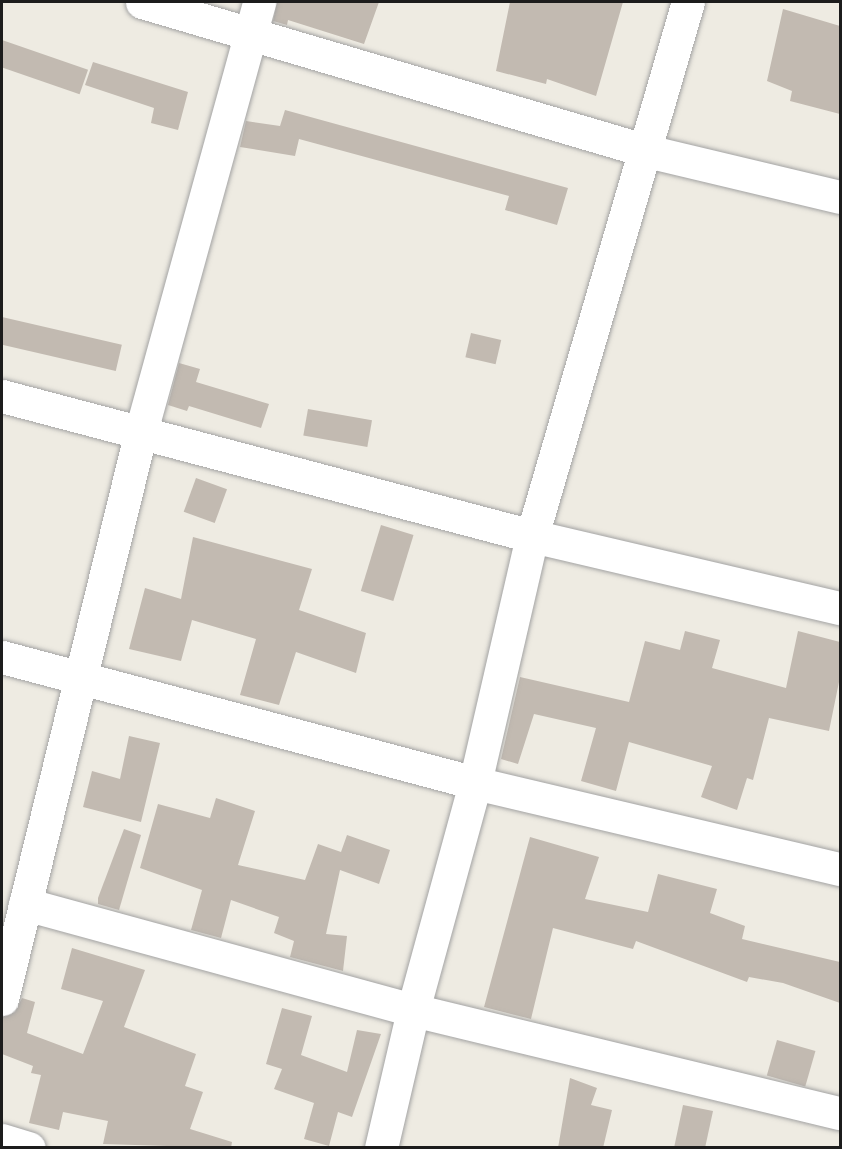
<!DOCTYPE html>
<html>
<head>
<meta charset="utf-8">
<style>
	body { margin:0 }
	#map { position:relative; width:842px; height:1149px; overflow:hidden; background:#eeebe2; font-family:Figtree,sans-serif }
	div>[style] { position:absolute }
	.building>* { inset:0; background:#c2bab1; transform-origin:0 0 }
	.roads { filter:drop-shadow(0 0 2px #a3a3a3) drop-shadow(0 0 2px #a3a3a3) }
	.minor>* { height:33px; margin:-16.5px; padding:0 16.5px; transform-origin:16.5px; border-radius:16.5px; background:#fff }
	span { translate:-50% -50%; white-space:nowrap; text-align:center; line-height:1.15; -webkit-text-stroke:5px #fff; paint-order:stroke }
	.frame { position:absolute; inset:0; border:3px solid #1c1c1c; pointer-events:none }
</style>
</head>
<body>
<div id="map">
	<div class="building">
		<div style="clip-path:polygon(277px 2px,379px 2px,364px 44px,288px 20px,287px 25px,273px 21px)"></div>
		<div style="clip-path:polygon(510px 2px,623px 2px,596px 96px,547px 79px,546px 84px,496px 71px)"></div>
		<div style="clip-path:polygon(783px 9px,840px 26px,840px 114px,790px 101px,792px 91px,767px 81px)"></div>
		<div style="left:2px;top:40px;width:91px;height:26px;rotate:19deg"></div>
		<div style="clip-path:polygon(93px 62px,188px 92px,178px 130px,151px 123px,154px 108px,85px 85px)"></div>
		<div style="clip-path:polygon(285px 110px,568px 188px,557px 225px,505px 210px,509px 196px,299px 139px,295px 156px,240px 147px,246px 121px,280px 126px)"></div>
		<div style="left:2px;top:317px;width:123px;height:27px;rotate:13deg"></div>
		<div style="left:471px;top:333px;width:31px;height:25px;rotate:13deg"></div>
		<div style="clip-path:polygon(179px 363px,200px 369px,196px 382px,269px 404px,261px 428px,189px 406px,187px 411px,168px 405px)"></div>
		<div style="left:308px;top:409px;width:65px;height:27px;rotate:10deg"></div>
		<div style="left:196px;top:478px;width:33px;height:36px;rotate:20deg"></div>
		<div style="left:381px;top:525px;width:34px;height:69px;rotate:17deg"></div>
		<div style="clip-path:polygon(193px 537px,312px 569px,299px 610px,366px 633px,356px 673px,296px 652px,279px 705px,240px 695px,256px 639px,192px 620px,181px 661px,129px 649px,145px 588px,181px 599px)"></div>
		<div style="clip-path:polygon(685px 631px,720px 640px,712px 668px,786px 688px,798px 631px,840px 642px,840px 677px,829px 731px,769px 718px,753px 780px,747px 778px,737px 810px,701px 797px,712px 766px,629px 742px,616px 791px,581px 781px,596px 728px,534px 714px,518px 764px,501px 759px,520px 677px,629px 702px,645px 641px,680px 650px)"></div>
		<div style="clip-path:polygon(129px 736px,160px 743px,141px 822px,83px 807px,92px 771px,120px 779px)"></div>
		<div style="clip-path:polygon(216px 798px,255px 811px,238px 865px,305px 880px,318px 844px,341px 852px,347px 835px,390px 850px,379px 884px,340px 870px,326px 934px,347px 936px,343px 971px,290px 957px,294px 941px,274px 933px,279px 917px,231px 900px,221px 938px,191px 930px,202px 890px,140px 868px,158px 804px,210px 818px)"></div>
		<div style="clip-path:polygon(124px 829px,141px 835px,119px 910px,98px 904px,98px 898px)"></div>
		<div style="clip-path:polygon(530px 837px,599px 857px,585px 899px,648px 912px,658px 874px,717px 889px,710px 913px,745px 926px,742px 939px,840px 962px,840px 1003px,783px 983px,749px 977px,747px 982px,636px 941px,633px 949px,553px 928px,531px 1019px,484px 1007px)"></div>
		<div style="clip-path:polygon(72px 948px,145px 970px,124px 1027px,196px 1054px,185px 1086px,203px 1092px,190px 1129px,232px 1142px,231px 1148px,103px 1144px,108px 1121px,63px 1112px,59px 1130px,29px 1123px,41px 1075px,31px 1073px,33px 1066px,2px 1054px,2px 1017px,15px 1012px,22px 998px,35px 1002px,27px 1033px,83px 1054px,103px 1001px,61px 989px)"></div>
		<div style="clip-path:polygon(282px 1008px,312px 1016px,301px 1055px,347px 1072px,357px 1030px,381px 1034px,352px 1117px,338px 1112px,329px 1146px,304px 1139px,314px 1103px,274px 1089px,282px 1069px,266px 1064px)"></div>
		<div style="left:777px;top:1040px;width:40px;height:37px;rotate:16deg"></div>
		<div style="clip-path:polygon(570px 1078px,597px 1088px,591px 1105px,612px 1110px,603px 1148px,558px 1148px)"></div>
		<div style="clip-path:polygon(683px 1105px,713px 1111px,705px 1148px,674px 1148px)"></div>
	</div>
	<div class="roads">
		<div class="minor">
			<div style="left:142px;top:2px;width:527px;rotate:16.44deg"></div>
			<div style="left:647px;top:151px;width:198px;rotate:13.4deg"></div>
			<div style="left:2px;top:396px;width:548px;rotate:14.8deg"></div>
			<div style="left:532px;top:536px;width:316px;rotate:13.2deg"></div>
			<div style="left:2px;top:657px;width:489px;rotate:14.9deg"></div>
			<div style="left:475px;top:783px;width:375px;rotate:13.3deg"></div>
			<div style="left:25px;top:904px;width:402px;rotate:15.3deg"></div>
			<div style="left:413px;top:1010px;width:439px;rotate:13.6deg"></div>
			<div style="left:2px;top:999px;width:581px;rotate:-76.25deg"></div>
			<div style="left:140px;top:435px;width:449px;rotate:-74.6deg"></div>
			<div style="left:2px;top:1140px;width:28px;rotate:17deg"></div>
			<div style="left:381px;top:1148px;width:142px;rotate:-76.9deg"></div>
			<div style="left:413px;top:1010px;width:235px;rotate:-74.7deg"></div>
			<div style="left:475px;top:783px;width:253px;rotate:-77deg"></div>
			<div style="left:532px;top:536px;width:556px;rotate:-73.72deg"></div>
		</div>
	</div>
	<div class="frame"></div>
</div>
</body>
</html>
